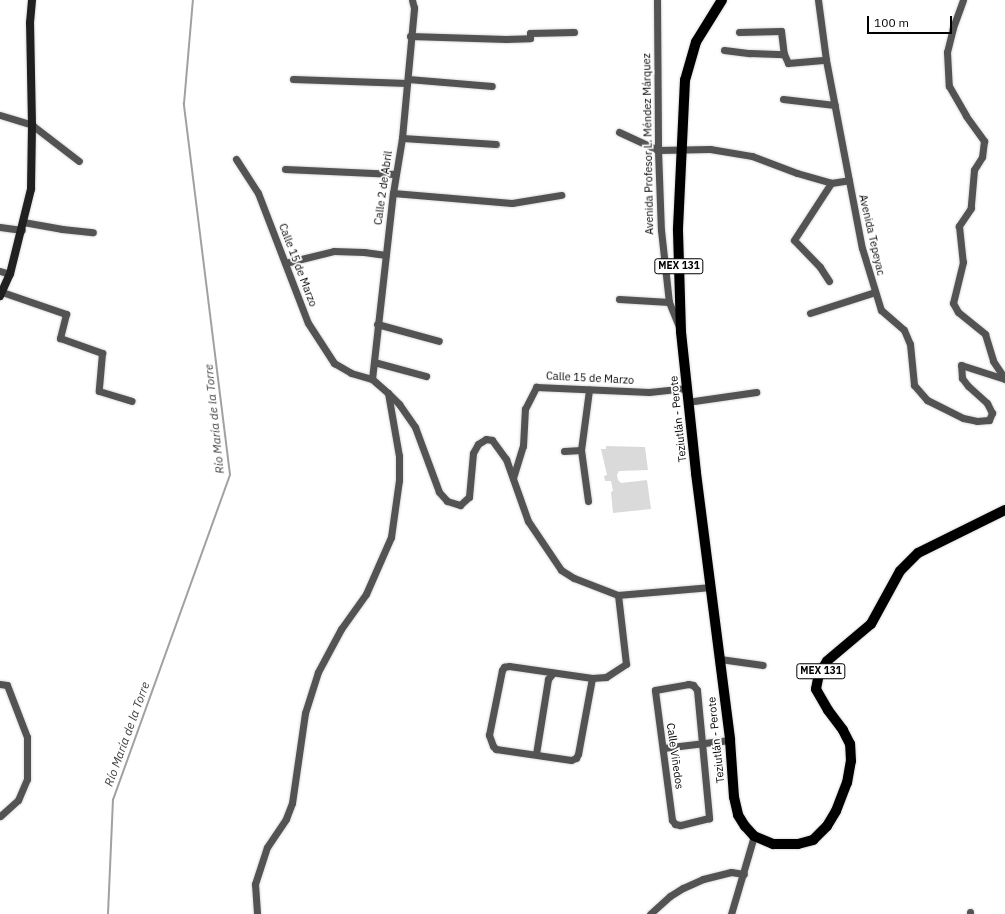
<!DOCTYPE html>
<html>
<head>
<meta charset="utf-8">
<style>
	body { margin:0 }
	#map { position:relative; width:1005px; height:914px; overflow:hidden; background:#fff; font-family:"IBM Plex Sans",sans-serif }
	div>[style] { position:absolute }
	.green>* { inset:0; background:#dadada }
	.stream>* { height:1.5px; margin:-0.75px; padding:0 0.75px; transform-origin:0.75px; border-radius:0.75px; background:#a1a1a1 }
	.roads { filter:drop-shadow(0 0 1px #dbdbdb) drop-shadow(0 0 1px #dbdbdb) }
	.minor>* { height:7px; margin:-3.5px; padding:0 3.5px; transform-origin:3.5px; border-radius:3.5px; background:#535353 }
	.secondary>* { height:8px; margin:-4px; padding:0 4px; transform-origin:4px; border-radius:4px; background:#202020 }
	.primary>* { height:10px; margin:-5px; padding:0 5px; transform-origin:5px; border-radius:5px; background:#000 }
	span { translate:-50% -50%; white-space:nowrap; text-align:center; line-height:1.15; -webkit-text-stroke:3.5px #fff; paint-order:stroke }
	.shield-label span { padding:1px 3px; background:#fff; border:1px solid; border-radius:3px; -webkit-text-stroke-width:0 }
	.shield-label { font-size:10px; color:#000; font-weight:700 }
	.street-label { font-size:11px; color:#000 }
	.water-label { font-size:12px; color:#424242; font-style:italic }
	.scale { position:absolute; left:867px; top:16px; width:85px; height:18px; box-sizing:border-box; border:2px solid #000; border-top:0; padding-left:5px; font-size:12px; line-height:14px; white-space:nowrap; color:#000; -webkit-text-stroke:3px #fff; paint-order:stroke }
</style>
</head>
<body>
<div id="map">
	<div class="green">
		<div style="clip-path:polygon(606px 446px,645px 447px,648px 470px,619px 471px,617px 475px,618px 480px,621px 483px,647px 480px,651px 509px,613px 513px,611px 492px,613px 491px,611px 481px,605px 481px,604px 476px,607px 475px,601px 449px,606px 449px)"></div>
	</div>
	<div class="stream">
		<div style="left:108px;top:914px;width:114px;rotate:-87.5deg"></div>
		<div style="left:113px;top:800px;width:345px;rotate:-70.2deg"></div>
		<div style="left:230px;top:475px;width:374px;rotate:-97.1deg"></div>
		<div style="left:184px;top:104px;width:104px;rotate:-85.1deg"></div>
	</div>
	<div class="roads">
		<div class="minor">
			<div style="left:657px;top:0;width:150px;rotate:89.6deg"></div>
			<div style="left:658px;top:150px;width:80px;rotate:87.9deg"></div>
			<div style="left:661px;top:230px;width:72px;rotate:83.7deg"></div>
			<div style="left:669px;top:302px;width:27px;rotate:68deg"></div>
			<div style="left:818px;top:0;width:61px;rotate:82.4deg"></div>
			<div style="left:826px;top:60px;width:191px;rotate:79.2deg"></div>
			<div style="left:862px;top:248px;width:65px;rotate:73deg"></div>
			<div style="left:881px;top:310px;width:30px;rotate:41deg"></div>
			<div style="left:904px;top:330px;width:15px;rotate:67deg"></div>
			<div style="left:910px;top:344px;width:41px;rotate:84.4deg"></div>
			<div style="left:914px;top:385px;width:20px;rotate:49deg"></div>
			<div style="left:927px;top:400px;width:40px;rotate:26.6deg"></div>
			<div style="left:963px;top:418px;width:14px;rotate:12deg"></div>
			<div style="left:977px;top:421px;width:12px;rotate:-5deg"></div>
			<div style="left:989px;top:420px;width:8px;rotate:-67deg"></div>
			<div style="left:992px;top:413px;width:11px;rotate:-117deg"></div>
			<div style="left:987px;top:403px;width:25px;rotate:-138deg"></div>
			<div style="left:968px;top:386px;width:10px;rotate:-127deg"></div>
			<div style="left:962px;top:378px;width:13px;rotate:-94deg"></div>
			<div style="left:961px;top:365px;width:46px;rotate:17.7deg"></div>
			<div style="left:963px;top:0;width:30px;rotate:110deg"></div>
			<div style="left:953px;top:28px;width:25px;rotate:104deg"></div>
			<div style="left:947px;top:52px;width:34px;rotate:87deg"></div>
			<div style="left:949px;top:86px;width:34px;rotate:60deg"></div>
			<div style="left:966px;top:116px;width:31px;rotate:54deg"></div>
			<div style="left:984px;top:141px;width:16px;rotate:97deg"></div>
			<div style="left:982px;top:157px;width:15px;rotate:122deg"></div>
			<div style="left:974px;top:170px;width:38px;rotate:95deg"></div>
			<div style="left:971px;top:208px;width:22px;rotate:124deg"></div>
			<div style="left:959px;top:226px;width:36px;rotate:84deg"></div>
			<div style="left:963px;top:262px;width:42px;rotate:103.7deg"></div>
			<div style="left:953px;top:303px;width:10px;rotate:61deg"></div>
			<div style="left:958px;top:312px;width:35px;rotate:39deg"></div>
			<div style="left:985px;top:334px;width:28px;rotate:73deg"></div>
			<div style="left:993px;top:361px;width:22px;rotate:56deg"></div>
			<div style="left:739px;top:32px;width:42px;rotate:-1.4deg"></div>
			<div style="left:781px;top:31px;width:23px;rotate:83deg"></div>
			<div style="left:784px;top:54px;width:10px;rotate:66deg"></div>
			<div style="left:788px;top:63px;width:38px;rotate:-5deg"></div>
			<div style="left:410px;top:36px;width:96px;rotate:1.8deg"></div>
			<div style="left:506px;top:39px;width:24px;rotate:-2deg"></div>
			<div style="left:530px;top:38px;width:5px;rotate:-90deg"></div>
			<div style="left:530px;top:33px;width:44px;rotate:-1.3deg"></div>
			<div style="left:724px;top:50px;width:26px;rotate:7deg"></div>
			<div style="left:750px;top:53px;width:34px;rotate:2deg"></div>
			<div style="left:293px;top:79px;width:114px;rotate:2deg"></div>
			<div style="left:408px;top:79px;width:84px;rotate:4.8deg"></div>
			<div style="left:783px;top:99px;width:52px;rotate:6.6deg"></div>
			<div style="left:0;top:115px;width:34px;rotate:17deg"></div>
			<div style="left:32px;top:125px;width:59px;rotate:37.5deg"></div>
			<div style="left:619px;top:132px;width:43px;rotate:24.8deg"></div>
			<div style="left:658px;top:150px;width:52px;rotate:-1.1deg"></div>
			<div style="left:710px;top:149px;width:43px;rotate:9.5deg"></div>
			<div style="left:752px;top:156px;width:48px;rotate:20.7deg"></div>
			<div style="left:797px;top:173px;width:35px;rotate:16deg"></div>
			<div style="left:831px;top:183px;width:18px;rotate:-9deg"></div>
			<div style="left:402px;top:138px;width:94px;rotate:3.7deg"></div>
			<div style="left:236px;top:159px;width:40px;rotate:57.1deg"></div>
			<div style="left:258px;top:193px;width:139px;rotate:69deg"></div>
			<div style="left:308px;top:323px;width:48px;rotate:57deg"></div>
			<div style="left:334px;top:363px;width:20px;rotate:30deg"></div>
			<div style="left:351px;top:373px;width:22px;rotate:16deg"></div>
			<div style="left:372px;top:379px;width:21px;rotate:41deg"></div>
			<div style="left:388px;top:393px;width:64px;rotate:80.1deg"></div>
			<div style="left:399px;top:456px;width:24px;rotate:90deg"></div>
			<div style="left:399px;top:480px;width:58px;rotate:98deg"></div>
			<div style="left:391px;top:537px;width:62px;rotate:113.7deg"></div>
			<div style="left:366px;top:594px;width:43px;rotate:125.5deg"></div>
			<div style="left:341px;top:629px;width:49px;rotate:118.1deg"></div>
			<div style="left:318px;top:672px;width:43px;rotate:107.6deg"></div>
			<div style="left:305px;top:713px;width:91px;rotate:98.2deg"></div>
			<div style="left:292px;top:803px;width:17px;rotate:111deg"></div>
			<div style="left:286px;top:819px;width:34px;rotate:124deg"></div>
			<div style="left:267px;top:847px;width:39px;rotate:108deg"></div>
			<div style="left:255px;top:884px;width:30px;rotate:86deg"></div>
			<div style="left:285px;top:169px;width:110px;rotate:2.6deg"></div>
			<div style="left:393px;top:193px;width:119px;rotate:4.8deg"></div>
			<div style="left:512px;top:203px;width:50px;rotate:-9.3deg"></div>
			<div style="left:23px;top:222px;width:40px;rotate:10deg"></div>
			<div style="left:62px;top:229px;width:31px;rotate:6deg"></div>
			<div style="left:0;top:227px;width:22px;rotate:8deg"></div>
			<div style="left:285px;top:263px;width:50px;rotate:-13.8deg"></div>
			<div style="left:334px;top:251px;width:30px;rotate:2deg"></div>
			<div style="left:364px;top:252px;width:22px;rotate:8deg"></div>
			<div style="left:0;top:271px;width:10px;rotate:17deg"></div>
			<div style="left:829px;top:281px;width:17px;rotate:-123deg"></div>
			<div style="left:820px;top:267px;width:37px;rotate:-134deg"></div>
			<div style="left:794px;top:240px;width:68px;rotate:-57deg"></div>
			<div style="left:2px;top:292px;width:68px;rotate:19deg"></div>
			<div style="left:66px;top:314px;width:25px;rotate:104deg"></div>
			<div style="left:60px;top:338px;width:45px;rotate:19.7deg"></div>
			<div style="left:102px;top:353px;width:38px;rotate:95deg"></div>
			<div style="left:99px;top:391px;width:34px;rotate:17deg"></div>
			<div style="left:619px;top:299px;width:50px;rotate:3.4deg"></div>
			<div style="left:810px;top:313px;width:68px;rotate:-17.9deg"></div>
			<div style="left:377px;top:324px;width:64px;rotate:15.3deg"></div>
			<div style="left:374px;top:362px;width:54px;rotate:15.1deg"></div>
			<div style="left:372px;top:379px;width:187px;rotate:-83.6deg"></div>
			<div style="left:393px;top:193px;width:56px;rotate:-80.7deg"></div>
			<div style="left:402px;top:138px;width:131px;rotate:-84.7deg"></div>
			<div style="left:414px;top:8px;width:8px;rotate:-104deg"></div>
			<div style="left:388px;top:393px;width:16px;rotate:45deg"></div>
			<div style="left:399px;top:404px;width:28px;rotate:55deg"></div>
			<div style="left:415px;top:427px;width:69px;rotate:69.7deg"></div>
			<div style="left:439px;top:492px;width:12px;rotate:48deg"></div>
			<div style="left:447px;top:501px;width:14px;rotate:17deg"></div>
			<div style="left:460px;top:505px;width:12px;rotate:-42deg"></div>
			<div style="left:469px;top:497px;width:44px;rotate:-84.8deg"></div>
			<div style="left:473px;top:453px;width:10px;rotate:-61deg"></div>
			<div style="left:478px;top:444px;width:9px;rotate:-32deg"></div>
			<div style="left:486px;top:439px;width:6px;rotate:9deg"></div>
			<div style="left:492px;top:440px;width:24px;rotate:54deg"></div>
			<div style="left:506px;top:459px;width:66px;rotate:70.5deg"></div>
			<div style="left:528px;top:521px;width:59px;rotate:56deg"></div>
			<div style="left:561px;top:570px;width:15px;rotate:32deg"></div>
			<div style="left:574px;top:578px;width:47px;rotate:21.1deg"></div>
			<div style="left:618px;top:595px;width:93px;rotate:-4.9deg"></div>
			<div style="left:687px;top:402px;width:70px;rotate:-8.2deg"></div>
			<div style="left:564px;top:451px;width:17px;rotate:-3deg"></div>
			<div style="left:513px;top:478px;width:34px;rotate:-73deg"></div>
			<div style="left:523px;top:446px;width:37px;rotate:-87deg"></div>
			<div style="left:525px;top:409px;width:25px;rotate:-63deg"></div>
			<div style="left:536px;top:387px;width:113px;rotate:2.5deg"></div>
			<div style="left:649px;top:392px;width:37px;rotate:-6deg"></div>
			<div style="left:588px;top:501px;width:51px;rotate:-97.8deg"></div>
			<div style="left:581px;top:450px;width:61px;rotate:-82.4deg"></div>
			<div style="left:720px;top:659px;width:43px;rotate:7.9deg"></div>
			<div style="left:592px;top:678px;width:77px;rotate:100.4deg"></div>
			<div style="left:578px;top:754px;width:4px;rotate:117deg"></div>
			<div style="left:576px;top:758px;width:5px;rotate:158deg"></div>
			<div style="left:571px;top:760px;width:76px;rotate:-171.7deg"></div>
			<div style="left:496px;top:749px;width:4px;rotate:-135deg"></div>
			<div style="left:493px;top:746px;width:12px;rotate:-110deg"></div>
			<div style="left:489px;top:735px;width:66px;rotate:-78.7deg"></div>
			<div style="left:502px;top:670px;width:4px;rotate:-56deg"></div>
			<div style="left:504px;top:667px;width:5px;rotate:-11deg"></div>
			<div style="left:509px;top:666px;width:84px;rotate:8.2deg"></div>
			<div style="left:592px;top:678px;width:14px;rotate:-4deg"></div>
			<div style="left:606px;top:677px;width:24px;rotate:-33deg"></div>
			<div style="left:626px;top:664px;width:69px;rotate:-96.6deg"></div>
			<div style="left:0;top:684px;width:7px;rotate:8deg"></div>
			<div style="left:7px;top:685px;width:56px;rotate:69deg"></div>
			<div style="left:27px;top:737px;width:42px;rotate:90deg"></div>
			<div style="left:27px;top:779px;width:23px;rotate:113deg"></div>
			<div style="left:18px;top:800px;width:24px;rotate:138deg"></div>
			<div style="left:688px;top:684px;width:5px;rotate:11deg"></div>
			<div style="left:693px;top:685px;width:6px;rotate:51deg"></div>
			<div style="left:697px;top:690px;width:129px;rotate:84.6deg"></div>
			<div style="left:709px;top:818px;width:30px;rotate:166deg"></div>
			<div style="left:680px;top:825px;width:5px;rotate:-169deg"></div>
			<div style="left:675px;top:824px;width:5px;rotate:-127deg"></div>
			<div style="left:672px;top:820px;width:131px;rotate:-97.5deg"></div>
			<div style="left:655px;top:690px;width:34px;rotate:-10deg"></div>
			<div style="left:663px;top:748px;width:67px;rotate:-6.8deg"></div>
			<div style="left:536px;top:754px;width:76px;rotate:-80.9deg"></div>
			<div style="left:548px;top:679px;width:8px;rotate:-50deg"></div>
			<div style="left:650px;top:914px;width:27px;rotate:-42deg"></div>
			<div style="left:670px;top:896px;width:15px;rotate:-32deg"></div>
			<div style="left:683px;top:888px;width:22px;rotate:-24deg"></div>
			<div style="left:703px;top:879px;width:29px;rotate:-14deg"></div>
			<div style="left:731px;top:872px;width:13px;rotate:9deg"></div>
			<div style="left:731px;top:914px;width:81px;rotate:-73.6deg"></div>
			<div style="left:970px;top:914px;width:2px;rotate:-90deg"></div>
		</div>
		<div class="secondary">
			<div style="left:0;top:296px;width:24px;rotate:-66deg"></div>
			<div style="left:10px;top:274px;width:88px;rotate:-76.1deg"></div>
			<div style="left:31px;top:189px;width:64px;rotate:-89.1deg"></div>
			<div style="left:32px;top:125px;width:102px;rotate:-91.1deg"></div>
			<div style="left:30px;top:23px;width:23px;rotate:-85deg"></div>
		</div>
		<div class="primary">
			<div style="left:722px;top:0;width:49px;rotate:121.8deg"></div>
			<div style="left:696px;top:42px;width:40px;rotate:106deg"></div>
			<div style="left:685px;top:80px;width:151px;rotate:92.7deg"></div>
			<div style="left:678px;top:231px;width:101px;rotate:88.3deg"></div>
			<div style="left:681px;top:332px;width:142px;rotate:83.9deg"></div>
			<div style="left:696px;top:473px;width:269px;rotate:82.7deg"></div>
			<div style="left:730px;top:740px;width:57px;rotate:86deg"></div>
			<div style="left:734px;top:797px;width:18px;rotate:77deg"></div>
			<div style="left:738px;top:815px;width:13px;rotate:58deg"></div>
			<div style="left:745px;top:826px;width:13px;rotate:48deg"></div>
			<div style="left:754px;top:836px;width:21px;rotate:23deg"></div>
			<div style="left:773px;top:844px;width:25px"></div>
			<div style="left:798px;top:844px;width:16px;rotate:-15deg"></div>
			<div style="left:813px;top:840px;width:20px;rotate:-45deg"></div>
			<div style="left:827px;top:826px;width:17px;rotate:-59deg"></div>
			<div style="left:836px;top:811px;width:30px;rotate:-69deg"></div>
			<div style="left:847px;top:783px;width:22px;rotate:-80deg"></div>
			<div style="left:851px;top:761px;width:17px;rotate:-93deg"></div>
			<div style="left:850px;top:744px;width:16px;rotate:-117deg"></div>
			<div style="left:843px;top:730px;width:25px;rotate:-127deg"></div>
			<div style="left:828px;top:710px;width:24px;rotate:-120deg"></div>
			<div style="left:816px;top:689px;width:15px;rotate:-79deg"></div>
			<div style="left:819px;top:674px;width:15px;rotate:-58deg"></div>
			<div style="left:827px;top:661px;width:57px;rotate:-40.1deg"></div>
			<div style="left:871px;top:624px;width:60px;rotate:-61.3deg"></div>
			<div style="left:900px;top:571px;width:25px;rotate:-45deg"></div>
			<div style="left:918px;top:553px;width:97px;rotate:-26.3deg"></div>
		</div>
	</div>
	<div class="shield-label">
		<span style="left:679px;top:266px">MEX 131</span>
		<span style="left:821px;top:671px">MEX 131</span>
	</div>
	<div class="street-label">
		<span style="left:648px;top:144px;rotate:-91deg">Avenida Profesor L. Méndez Márquez</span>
		<span style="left:383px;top:188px;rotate:-82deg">Calle 2 de Abril</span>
		<span style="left:872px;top:235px;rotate:77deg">Avenida Tepeyac</span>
		<span style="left:298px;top:265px;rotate:69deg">Calle 15 de Marzo</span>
		<span style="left:590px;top:378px;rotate:3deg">Calle 15 de Marzo</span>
		<span style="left:678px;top:419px;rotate:-96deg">Teziutlán - Perote</span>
		<span style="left:716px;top:740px;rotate:-96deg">Teziutlán - Perote</span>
		<span style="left:675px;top:756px;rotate:82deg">Calle Viñedos</span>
	</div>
	<div class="water-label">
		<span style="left:214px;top:419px;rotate:-96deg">Río María de la Torre</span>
		<span style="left:127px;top:734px;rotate:-70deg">Río María de la Torre</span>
	</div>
	<div class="scale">100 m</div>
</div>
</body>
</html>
